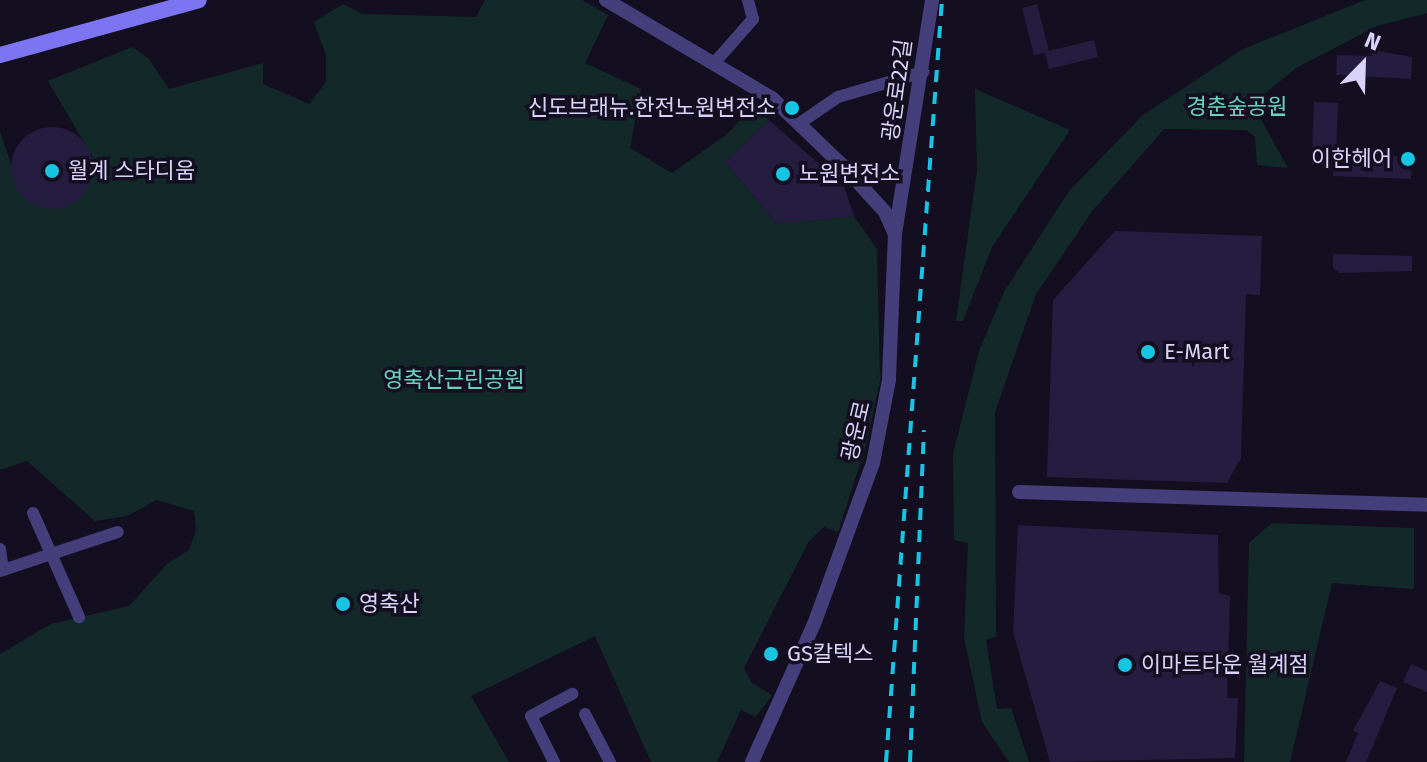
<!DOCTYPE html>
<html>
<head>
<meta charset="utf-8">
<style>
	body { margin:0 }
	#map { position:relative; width:1427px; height:762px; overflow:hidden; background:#130f20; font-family:"Fira Sans","Noto Sans KR",sans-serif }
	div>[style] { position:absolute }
	.green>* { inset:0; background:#132929 }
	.building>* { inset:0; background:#251d3f }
	.round { border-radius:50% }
	.minor>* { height:12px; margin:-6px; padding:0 6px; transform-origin:6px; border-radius:6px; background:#443f7a }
	.tertiary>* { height:14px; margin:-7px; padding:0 7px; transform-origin:7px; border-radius:7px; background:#443f7a }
	.secondary>* { height:16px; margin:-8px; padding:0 8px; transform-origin:8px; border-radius:8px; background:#7c74f1 }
	.rail>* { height:4px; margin-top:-2px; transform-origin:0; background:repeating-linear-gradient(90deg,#17c5e2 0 12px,transparent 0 22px) }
	.dots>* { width:22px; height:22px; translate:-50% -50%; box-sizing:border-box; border:4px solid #130f20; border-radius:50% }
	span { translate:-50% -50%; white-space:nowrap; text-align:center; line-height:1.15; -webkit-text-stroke:7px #130f20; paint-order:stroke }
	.street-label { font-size:22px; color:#d9d3fa }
	.park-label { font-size:22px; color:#67d3bc }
	.poi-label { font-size:22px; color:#d9d3fa }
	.right { translate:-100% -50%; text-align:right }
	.left { translate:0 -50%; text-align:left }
	.north { position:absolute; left:1323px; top:24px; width:80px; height:80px; -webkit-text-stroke:6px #130f20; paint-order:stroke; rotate:23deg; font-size:22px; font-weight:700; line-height:32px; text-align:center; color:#d9d3fa }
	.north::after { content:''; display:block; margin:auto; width:28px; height:36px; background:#d9d3fa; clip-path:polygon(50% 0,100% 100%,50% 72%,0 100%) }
</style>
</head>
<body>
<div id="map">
	<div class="green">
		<div style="clip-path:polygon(485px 0,582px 0,608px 15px,585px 63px,641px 89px,630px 148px,672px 173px,726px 135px,754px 105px,769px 120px,725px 162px,777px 224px,854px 216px,877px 249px,880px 380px,867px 442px,838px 532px,824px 527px,809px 541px,744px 668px,752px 683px,772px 695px,756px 717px,741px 710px,717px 762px,651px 762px,595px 636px,471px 696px,509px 762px,0 762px,0 654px,51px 624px,129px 606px,167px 564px,189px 550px,196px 530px,194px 511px,157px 500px,127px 516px,95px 521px,27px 461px,0 470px,0 131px,21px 195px,42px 207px,67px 206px,87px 189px,92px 156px,48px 81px,132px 47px,148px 58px,169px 89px,263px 63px,263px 84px,309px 104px,326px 82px,326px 55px,314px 22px,343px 4px,363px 14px,476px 17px)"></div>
		<div style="clip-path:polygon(1365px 0,1427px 0,1427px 13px,1377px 26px,1296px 68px,1262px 96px,1259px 116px,1288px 168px,1257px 165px,1255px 137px,1246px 130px,1164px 129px,1093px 210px,1036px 294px,995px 412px,996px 636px,986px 640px,997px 709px,1011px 708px,1029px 762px,1009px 762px,982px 722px,964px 638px,968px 543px,954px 540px,953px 454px,979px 351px,1004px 292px,1069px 191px,1143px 115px,1243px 49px)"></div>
		<div style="clip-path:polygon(975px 89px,1070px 130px,992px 247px,963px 321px,956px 321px,977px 170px)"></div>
		<div style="clip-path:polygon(1272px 523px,1414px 528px,1414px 589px,1332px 583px,1290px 762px,1244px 762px,1249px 543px)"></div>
	</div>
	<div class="building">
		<div style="clip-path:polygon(1037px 4px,1049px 51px,1094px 40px,1098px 57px,1049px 69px,1045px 53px,1034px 55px,1022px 8px)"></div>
		<div style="clip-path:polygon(1372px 50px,1412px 57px,1411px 79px,1336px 75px,1337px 55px,1372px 56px)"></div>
		<div style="clip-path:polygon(1314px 102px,1338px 103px,1336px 154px,1412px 157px,1411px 179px,1333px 176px,1333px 169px,1325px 169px,1325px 156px,1312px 155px)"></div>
		<div style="clip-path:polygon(769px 120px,844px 186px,854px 216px,777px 224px,725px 162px)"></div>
		<div class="round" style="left:11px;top:127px;width:82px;height:82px"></div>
		<div style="clip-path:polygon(1115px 231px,1262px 236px,1260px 295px,1246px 294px,1241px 458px,1227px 483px,1047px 477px,1053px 300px)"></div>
		<div style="clip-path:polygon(1333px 254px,1412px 256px,1412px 271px,1339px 273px,1333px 268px)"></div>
		<div style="clip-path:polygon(1018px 525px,1218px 535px,1219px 593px,1230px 596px,1227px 698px,1238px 698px,1235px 758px,1050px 762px,1013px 632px)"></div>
		<div style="clip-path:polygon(1411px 664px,1427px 671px,1427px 692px,1403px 682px)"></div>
		<div style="clip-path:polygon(1380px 681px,1397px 688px,1366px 762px,1346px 762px,1358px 733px,1353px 731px)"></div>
	</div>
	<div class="minor">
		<div style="left:716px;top:61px;width:56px;rotate:-48.6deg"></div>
		<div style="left:753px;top:19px;width:20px;rotate:-105deg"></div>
		<div style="left:800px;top:123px;width:46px;rotate:-34.4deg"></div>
		<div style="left:838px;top:97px;width:89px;rotate:-16.4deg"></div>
		<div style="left:33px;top:513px;width:114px;rotate:66.1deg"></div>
		<div style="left:0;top:549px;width:21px;rotate:82deg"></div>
		<div style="left:0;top:571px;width:124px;rotate:-18.3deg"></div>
		<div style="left:585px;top:714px;width:54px;rotate:62.5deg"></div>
		<div style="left:554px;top:762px;width:51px;rotate:-116.6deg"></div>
		<div style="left:531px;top:716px;width:47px;rotate:-28.2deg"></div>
	</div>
	<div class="tertiary">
		<div style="left:606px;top:0;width:193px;rotate:30.6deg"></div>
		<div style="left:772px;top:98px;width:101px;rotate:43.8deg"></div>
		<div style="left:845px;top:168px;width:59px;rotate:47.7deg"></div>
		<div style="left:885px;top:212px;width:24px;rotate:66deg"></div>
		<div style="left:895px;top:234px;width:146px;rotate:92.4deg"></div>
		<div style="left:889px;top:380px;width:85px;rotate:100.9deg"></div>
		<div style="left:873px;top:463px;width:171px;rotate:110.1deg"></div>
		<div style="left:814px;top:624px;width:151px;rotate:114.2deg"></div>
		<div style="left:895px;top:234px;width:237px;rotate:-81deg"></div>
		<div style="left:1019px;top:492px;width:408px;rotate:1.8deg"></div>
	</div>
	<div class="secondary">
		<div style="left:0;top:55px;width:206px;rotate:-15.4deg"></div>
	</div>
	<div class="rail">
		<div style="left:886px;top:762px;width:764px;rotate:-85.8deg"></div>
		<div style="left:910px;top:762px;width:332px;rotate:-87.6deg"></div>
	</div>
	<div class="dots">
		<div style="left:792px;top:108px;background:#17c5e2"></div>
		<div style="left:1408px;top:159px;background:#17c5e2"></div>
		<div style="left:52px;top:171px;background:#17c5e2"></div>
		<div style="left:783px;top:174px;background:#17c5e2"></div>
		<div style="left:1148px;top:352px;background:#17c5e2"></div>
		<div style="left:343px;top:604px;background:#17c5e2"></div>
		<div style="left:771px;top:654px;background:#17c5e2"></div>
		<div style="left:1125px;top:665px;background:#17c5e2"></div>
	</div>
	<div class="street-label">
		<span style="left:897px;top:90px;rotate:-82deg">광운로22길</span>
		<span style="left:856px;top:431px;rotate:-77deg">광운로</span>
	</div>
	<div class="park-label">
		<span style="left:1237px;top:107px">경춘숲공원</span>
		<span style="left:454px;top:380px">영축산근린공원</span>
	</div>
	<div class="poi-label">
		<span class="right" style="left:776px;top:108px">신도브래뉴.한전노원변전소</span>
		<span class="right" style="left:1392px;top:159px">이한헤어</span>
		<span class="left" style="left:68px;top:171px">월계 스타디움</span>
		<span class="left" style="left:799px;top:174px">노원변전소</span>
		<span class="left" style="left:1164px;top:352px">E-Mart</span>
		<span class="left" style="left:359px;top:604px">영축산</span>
		<span class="left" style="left:787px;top:654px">GS칼텍스</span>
		<span class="left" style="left:1141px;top:665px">이마트타운 월계점</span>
	</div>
	<div class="north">N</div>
</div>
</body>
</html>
